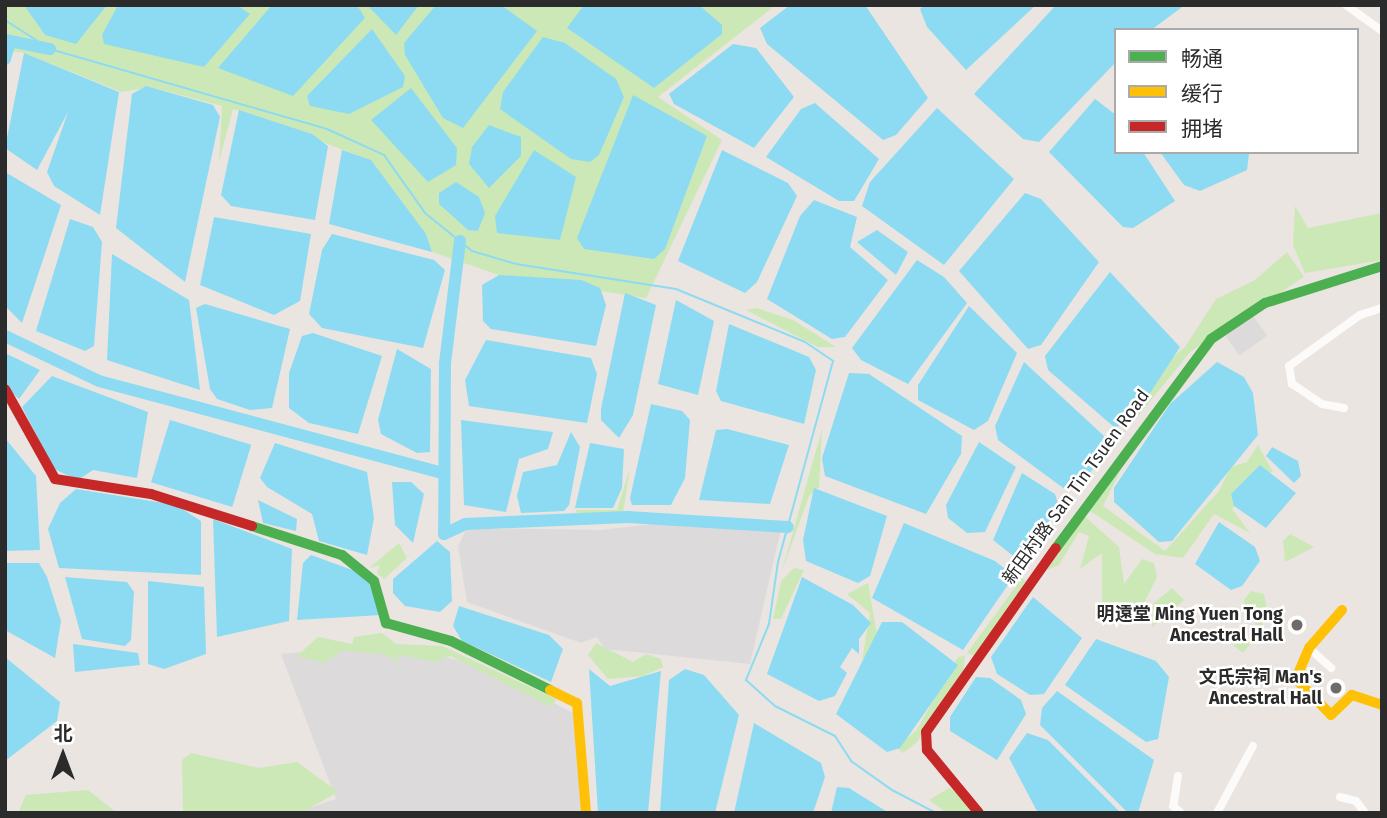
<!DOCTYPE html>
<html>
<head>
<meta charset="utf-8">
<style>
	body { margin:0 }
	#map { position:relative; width:1387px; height:818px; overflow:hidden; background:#eae5e0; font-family:"Fira Sans","Noto Sans SC",sans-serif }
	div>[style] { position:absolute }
	.industrial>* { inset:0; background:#dddadc; transform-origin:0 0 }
	.green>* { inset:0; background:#cce8b6 }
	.water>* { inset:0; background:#8ddbf2; transform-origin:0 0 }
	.stream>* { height:2px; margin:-1px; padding:0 1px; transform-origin:1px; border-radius:1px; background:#8ddbf2 }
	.river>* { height:12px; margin:-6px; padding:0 6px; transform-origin:6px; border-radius:6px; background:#8ddbf2 }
	.street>* { height:8px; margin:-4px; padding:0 4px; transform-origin:4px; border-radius:4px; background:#fcfbfa }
	.fast>* { height:10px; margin:-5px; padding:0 5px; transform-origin:5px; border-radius:5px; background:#4caf50 }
	.slow>* { height:10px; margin:-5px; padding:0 5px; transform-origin:5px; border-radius:5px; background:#ffc107 }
	.jam>* { height:10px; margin:-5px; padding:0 5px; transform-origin:5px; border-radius:5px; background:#c62828 }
	.dots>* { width:19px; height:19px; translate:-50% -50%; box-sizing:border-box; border:4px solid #fff; border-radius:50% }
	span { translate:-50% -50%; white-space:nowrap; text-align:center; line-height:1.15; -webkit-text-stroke:5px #fff; paint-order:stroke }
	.street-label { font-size:18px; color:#2b2b2b }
	.poi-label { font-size:18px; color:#2b2b2b; font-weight:700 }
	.right { translate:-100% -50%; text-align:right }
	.frame { position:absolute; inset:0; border:7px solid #2b2b2b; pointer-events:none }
	.legend { position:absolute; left:1114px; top:28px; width:245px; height:126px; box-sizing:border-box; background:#fff; border:2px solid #aaa; margin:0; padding:9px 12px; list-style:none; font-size:21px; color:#2b2b2b }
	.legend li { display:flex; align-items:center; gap:14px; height:35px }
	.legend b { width:35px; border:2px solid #aaa }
	.north { position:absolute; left:28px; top:720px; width:70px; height:70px; -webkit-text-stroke:5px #fff; paint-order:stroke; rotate:0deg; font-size:19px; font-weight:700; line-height:28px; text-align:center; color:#2b2b2b }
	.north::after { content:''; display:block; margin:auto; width:24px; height:32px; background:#2b2b2b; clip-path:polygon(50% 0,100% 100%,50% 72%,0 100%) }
</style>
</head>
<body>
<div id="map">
	<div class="industrial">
		<div style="left:1253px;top:316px;width:24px;height:34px;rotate:54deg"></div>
		<div style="clip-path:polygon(671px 522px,781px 529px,750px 664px,605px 649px,597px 637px,581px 643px,467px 602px,458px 546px,467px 528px,601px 530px)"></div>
		<div style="clip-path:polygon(361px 646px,421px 651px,487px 668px,575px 714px,584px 813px,295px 813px,336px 799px,281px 654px)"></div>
	</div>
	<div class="green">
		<div style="clip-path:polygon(5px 5px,776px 5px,658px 97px,722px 140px,646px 298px,499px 275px,432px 252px,370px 160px,243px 112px,233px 109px,219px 162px,222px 106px,150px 87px,122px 92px,24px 53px,5px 51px)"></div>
		<div style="clip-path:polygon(1295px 206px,1308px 228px,1382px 213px,1382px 260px,1305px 273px,1293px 245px)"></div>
		<div style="clip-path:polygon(1287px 252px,1304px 277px,1191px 351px,1125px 432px,1121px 418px,1152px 374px,1185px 347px,1216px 299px,1255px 280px)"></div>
		<div style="clip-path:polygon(757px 308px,793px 320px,836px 347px,818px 347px,746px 310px)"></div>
		<div style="clip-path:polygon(822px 429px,819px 487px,809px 496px,782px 571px)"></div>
		<div style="clip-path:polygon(1258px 445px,1273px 472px,1260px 473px,1232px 509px,1250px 533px,1214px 514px,1183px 558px,1155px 554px,1087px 509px,1129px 453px,1103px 506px,1165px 551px,1219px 491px,1231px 467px,1247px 462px)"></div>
		<div style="clip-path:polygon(630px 468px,623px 513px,579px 523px,576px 510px,617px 510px)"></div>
		<div style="clip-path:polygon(1081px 513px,1119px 547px,1124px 584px,1142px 559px,1154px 563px,1157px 577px,1140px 611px,1122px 622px,1102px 606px,1102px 553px,1080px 569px,1089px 536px,1079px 532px,1059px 565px,1047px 570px)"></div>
		<div style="clip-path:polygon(1290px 534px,1314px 547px,1285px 562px,1283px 541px)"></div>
		<div style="clip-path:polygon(399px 543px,407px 558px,384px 579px,377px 573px,380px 565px,369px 568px)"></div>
		<div style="clip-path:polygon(794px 568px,804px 570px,781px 619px,773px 619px,781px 581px)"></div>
		<div style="clip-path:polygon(1022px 578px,1026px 581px,974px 656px,967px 653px)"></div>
		<div style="clip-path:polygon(868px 583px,878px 640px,862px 661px,870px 613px,847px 594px)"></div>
		<div style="clip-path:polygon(1172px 588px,1184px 600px,1152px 627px,1153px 604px)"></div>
		<div style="clip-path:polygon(1251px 591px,1264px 594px,1266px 606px,1261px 631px,1243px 653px,1233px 645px,1253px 639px,1256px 629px,1253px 607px,1247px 624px,1244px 600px)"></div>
		<div style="clip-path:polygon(382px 633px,396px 644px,442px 646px,556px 699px,551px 707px,450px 656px,436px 662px,398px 655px,399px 683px,397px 661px,382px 654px,342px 651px,323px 663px,297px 656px,318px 637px,352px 644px,354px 637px)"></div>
		<div style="clip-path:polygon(596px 643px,633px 662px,646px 654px,661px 659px,663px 667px,643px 676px,608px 679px,588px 655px)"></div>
		<div style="clip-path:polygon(965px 656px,963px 672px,917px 742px,903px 753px,896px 747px,916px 731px,958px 657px)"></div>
		<div style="clip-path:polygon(191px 753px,259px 768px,297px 762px,338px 792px,301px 813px,183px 813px,182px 760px)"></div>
		<div style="clip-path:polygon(949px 788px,966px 798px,978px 813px,947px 813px,929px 800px)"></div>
		<div style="clip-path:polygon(88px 790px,117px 813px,18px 813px,26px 795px)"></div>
	</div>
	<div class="water">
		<div style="clip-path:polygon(24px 5px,107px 5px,76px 44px,45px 35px)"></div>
		<div style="clip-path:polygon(118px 5px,237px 5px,250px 14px,204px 67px,104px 44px,102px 35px)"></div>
		<div style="clip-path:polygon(272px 5px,357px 5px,365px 18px,293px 96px,218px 68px)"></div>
		<div style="clip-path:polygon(367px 5px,419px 5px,396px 35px)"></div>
		<div style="clip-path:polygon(436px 5px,501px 5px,537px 31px,463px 128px,443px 118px,405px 55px,404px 43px)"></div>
		<div style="clip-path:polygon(584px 5px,699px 5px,722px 25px,722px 34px,654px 88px,567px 28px)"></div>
		<div style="clip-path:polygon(790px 5px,865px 5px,928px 98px,896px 135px,883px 140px,767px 44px,760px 28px)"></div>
		<div style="clip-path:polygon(925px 5px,1036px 5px,966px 70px,927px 27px,920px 9px)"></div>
		<div style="clip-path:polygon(1056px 5px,1185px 5px,1151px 30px,1116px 30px,1116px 62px,1039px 142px,1023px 139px,974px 94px)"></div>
		<div style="clip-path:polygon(372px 29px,405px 76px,403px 87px,349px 114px,310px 106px,307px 96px)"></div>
		<div style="clip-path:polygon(543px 37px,565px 43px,616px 79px,624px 97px,599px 155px,590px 162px,571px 159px,500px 109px,503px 92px)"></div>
		<div style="clip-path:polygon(733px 44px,756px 48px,794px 97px,754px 148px,674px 104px,669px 94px)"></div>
		<div style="clip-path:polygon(24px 53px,119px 92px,100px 215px,54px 186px,47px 172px,68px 112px,37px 170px,5px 148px)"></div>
		<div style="clip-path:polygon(146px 86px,213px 105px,220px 117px,185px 282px,116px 228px,132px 94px)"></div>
		<div style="clip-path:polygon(411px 88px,457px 148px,456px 165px,428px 182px,371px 120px)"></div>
		<div style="clip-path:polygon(633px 95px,707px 136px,665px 249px,654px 259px,584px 249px,577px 238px)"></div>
		<div style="clip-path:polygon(1095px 99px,1116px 115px,1116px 152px,1143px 152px,1175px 201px,1133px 228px,1123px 227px,1049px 152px)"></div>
		<div style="clip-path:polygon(815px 103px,879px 159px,854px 201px,839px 201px,766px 157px,801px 109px)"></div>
		<div style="clip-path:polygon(937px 108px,1014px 179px,944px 265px,862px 206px,870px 182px)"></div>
		<div style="clip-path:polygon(239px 110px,312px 134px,328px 146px,315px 220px,231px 206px,221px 195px)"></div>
		<div style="clip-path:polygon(489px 125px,521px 137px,521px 156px,489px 188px,469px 164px,472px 147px)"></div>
		<div style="clip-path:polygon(342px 150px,371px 160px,426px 234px,432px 252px,329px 224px)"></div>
		<div style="clip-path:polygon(534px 150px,576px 177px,560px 240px,497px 233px,495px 216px)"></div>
		<div style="clip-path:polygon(722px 150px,788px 183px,797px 196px,757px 282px,745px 293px,678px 261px)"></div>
		<div style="clip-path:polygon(1160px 152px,1249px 152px,1249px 154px,1247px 170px,1200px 191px,1184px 185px)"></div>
		<div style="clip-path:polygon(5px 172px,61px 205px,22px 323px,5px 306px)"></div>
		<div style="clip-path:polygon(456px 182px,479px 197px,485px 213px,478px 231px,468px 230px,439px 204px,439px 193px)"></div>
		<div style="clip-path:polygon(1025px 193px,1041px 199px,1099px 262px,1041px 345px,1028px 349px,959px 271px)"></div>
		<div style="clip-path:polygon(814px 200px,857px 217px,850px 247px,888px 280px,845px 337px,832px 339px,767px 299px,800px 216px)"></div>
		<div style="clip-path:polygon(214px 217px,311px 234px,300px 301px,274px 315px,200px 285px)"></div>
		<div style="clip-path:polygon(70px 219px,93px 227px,102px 242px,94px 346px,85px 351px,36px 331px)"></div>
		<div style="clip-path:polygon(877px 230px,908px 252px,896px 275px,857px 242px)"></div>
		<div style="clip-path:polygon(332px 234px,434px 260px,445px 270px,423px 348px,322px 328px,309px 314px,322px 250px)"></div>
		<div style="clip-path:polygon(112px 254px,189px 300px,200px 390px,107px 360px)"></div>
		<div style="clip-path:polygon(917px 260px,944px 277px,967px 303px,908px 384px,861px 360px,852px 348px)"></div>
		<div style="clip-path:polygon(1110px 272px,1180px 347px,1130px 424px,1114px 427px,1048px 370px,1045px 356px)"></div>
		<div style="clip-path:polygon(499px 275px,581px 280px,600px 288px,606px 305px,596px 346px,491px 329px,483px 321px,482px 285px)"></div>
		<div style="clip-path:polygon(625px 293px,656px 305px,633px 415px,619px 438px,601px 420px,601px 409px)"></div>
		<div style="clip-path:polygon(676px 300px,714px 321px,698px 395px,658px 384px)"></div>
		<div style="clip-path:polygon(205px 304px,290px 329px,272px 408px,250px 410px,217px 399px,210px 389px,196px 308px)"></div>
		<div style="clip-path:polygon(969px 306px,1017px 353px,988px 421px,974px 430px,918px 400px,918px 385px)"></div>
		<div style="clip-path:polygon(729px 324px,809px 357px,816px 370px,804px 424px,721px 401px,716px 391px)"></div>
		<div style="clip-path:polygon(313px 333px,382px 356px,358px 434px,309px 423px,289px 408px,289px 373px,302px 336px)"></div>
		<div style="clip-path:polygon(486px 340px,591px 358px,597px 374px,587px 423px,469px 406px,465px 380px)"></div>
		<div style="clip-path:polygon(397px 349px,431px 369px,430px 452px,417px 453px,381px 434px,378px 420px)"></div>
		<div style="clip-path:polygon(5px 353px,40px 370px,19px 399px,5px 386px)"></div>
		<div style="clip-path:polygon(1024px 362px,1103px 435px,1111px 450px,1075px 488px,1066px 490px,998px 440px,995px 426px)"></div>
		<div style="clip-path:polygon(1217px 362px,1244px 377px,1253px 393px,1258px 435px,1172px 541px,1159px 542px,1114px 502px,1114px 488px,1170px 404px)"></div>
		<div style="clip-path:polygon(849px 373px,869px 374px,962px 436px,961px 454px,926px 514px,825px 476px,822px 458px)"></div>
		<div style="clip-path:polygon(52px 376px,148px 412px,137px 478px,93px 470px,78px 480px,54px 469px,22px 407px)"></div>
		<div style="clip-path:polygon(651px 404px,682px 411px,690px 420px,685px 478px,671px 505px,632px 505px,630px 498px)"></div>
		<div style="left:170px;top:420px;width:85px;height:65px;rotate:17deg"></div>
		<div style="clip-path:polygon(461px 420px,553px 432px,548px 449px,519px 459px,506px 512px,464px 505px)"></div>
		<div style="clip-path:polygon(727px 429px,789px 445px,770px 504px,699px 500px,716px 430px)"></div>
		<div style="clip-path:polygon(571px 432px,580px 447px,569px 505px,564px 511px,521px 513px,517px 496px,523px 472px,557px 465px)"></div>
		<div style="clip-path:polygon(5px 438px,36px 476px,40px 550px,5px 551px)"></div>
		<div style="clip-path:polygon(979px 442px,1016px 467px,985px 532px,967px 533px,948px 518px,946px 505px)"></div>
		<div style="clip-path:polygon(275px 443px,367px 472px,374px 518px,367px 555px,319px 541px,312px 514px,267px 487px,260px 478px)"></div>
		<div style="clip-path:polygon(590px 443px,624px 449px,622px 488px,613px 508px,575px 508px)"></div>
		<div style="clip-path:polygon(1272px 447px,1298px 461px,1301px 476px,1294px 483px,1266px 456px)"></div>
		<div style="clip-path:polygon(1260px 465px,1296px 493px,1266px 528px,1234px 506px,1231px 494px)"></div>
		<div style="clip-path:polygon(1022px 473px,1055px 494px,1059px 507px,1021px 562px,993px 540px)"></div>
		<div style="clip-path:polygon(392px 482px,411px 482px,424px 494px,413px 543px,395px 525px)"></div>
		<div style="clip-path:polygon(814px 488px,887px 516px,870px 576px,858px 583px,806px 561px,803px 540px)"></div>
		<div style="clip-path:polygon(76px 489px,176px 505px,201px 521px,201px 575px,59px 568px,48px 529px,60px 503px)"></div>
		<div style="clip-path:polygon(258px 500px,297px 519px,296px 531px,263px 523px)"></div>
		<div style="clip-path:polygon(213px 519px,292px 549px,289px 621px,217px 637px)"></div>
		<div style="clip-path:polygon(1219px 522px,1255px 547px,1260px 561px,1242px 586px,1231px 590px,1195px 564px)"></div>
		<div style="clip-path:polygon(904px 523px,995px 561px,1014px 576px,963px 650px,872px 598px)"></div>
		<div style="clip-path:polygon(437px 541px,450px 552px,452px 601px,440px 612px,405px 606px,393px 593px,393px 579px)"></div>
		<div style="clip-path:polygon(311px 555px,366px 575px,381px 615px,297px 620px,303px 563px)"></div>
		<div style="clip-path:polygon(5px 563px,39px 563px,47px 577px,61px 621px,55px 658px,5px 630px)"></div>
		<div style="clip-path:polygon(65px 577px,127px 582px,134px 592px,131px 640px,125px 646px,82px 639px)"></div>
		<div style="clip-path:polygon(802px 577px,853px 605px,871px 623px,859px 639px,859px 654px,852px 648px,840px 667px,847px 673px,835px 696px,819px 701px,767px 674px)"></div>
		<div style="clip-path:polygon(148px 581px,204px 587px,206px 654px,164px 669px,148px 664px)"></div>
		<div style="clip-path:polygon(1033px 597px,1082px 638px,1044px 694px,1030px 695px,997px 674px,991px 657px)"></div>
		<div style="clip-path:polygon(459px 606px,549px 635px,563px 649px,551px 682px,462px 641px,453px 626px)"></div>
		<div style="clip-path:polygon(882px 622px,902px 622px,958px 665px,900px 748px,887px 752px,836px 714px)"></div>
		<div style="clip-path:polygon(1096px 639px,1156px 661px,1169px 677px,1158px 739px,1146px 742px,1065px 685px)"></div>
		<div style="clip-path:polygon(73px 644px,138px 653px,140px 665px,75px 672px)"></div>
		<div style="clip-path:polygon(5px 657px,60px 702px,57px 721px,5px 761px)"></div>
		<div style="clip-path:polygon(589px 669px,610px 686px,661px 671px,648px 813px,598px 813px)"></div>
		<div style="clip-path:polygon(685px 669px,704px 675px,739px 715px,715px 813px,660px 813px,669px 680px)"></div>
		<div style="clip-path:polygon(976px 677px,990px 678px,1021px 700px,1026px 714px,997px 760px,950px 731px,950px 717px)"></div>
		<div style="clip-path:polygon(1057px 691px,1154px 760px,1138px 813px,1128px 813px,1040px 725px,1042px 708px)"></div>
		<div style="clip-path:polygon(754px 723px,821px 763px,825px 777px,813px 813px,734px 813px)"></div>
		<div style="clip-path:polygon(1027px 733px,1048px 740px,1121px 813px,1038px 813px,1009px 758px)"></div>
		<div style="clip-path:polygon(837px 787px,849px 788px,889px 813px,831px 813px)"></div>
	</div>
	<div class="stream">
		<div style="left:5px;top:20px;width:54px;rotate:32.8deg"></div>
		<div style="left:50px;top:49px;width:288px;rotate:16.1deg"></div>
		<div style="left:327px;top:129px;width:63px;rotate:24.5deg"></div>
		<div style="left:384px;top:155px;width:71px;rotate:54.7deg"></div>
		<div style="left:425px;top:213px;width:60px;rotate:39deg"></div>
		<div style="left:472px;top:251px;width:46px;rotate:16.5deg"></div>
		<div style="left:516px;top:264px;width:162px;rotate:8.9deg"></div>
		<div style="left:676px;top:289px;width:139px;rotate:22.3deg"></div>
		<div style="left:805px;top:342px;width:34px;rotate:34deg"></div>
		<div style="left:833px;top:361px;width:208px;rotate:105.3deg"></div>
		<div style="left:778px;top:562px;width:63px;rotate:98.3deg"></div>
		<div style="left:769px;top:624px;width:61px;rotate:112.3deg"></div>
		<div style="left:746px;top:680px;width:39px;rotate:42deg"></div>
		<div style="left:775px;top:706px;width:67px;rotate:26.6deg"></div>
		<div style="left:835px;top:736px;width:30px;rotate:57deg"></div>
		<div style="left:851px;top:761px;width:50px;rotate:35.3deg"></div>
		<div style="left:892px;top:790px;width:50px;rotate:27.6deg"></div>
	</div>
	<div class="river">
		<div style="left:5px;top:40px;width:46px;rotate:11.3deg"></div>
		<div style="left:5px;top:59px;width:18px;rotate:-74deg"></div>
		<div style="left:460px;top:241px;width:124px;rotate:97deg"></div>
		<div style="left:445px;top:364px;width:170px;rotate:90.3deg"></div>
		<div style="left:444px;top:534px;width:23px;rotate:-25deg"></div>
		<div style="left:465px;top:524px;width:163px;rotate:-2.5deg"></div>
		<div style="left:628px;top:517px;width:160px;rotate:3.6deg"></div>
		<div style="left:5px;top:336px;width:104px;rotate:25.6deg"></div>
		<div style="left:99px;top:381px;width:356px;rotate:15deg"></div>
	</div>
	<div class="street">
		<div style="left:1346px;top:5px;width:44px;rotate:35.8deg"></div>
		<div style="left:1344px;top:408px;width:22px;rotate:-170deg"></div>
		<div style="left:1322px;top:404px;width:36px;rotate:-146deg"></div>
		<div style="left:1292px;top:384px;width:18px;rotate:-99deg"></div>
		<div style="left:1289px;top:366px;width:87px;rotate:-35.7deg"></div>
		<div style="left:1360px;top:315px;width:23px;rotate:-18deg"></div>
		<div style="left:1309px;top:648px;width:30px;rotate:42deg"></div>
		<div style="left:1178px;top:776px;width:30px;rotate:99deg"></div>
		<div style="left:1173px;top:806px;width:11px;rotate:41deg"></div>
		<div style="left:1340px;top:797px;width:16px;rotate:14deg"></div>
		<div style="left:1356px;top:801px;width:15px;rotate:53deg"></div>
		<div style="left:1217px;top:813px;width:76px;rotate:-61.8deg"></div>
	</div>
	<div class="fast">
		<div style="left:252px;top:526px;width:95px;rotate:17.9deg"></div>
		<div style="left:342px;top:555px;width:41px;rotate:39.1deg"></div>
		<div style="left:374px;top:581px;width:44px;rotate:74.1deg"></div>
		<div style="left:386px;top:623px;width:67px;rotate:15.5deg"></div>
		<div style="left:451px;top:641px;width:110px;rotate:26.3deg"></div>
		<div style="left:1056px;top:548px;width:260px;rotate:-53.4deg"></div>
		<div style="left:1211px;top:339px;width:65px;rotate:-33.7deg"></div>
		<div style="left:1265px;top:303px;width:123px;rotate:-17.5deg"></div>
	</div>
	<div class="slow">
		<div style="left:1342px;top:610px;width:50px;rotate:131deg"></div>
		<div style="left:1309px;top:648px;width:34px;rotate:113deg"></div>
		<div style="left:1296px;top:679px;width:50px;rotate:45.8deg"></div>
		<div style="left:1331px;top:715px;width:29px;rotate:-44deg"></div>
		<div style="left:1352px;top:695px;width:32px;rotate:18deg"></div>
		<div style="left:550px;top:690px;width:30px;rotate:26deg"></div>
		<div style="left:577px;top:703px;width:110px;rotate:85.3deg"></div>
	</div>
	<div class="jam">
		<div style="left:5px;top:389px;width:103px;rotate:60.9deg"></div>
		<div style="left:55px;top:479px;width:97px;rotate:8.9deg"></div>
		<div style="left:151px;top:494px;width:106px;rotate:17.6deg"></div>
		<div style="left:979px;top:813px;width:82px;rotate:-129.5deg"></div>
		<div style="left:927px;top:750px;width:18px;rotate:-93deg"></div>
		<div style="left:926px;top:732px;width:225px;rotate:-54.8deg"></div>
	</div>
	<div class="dots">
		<div style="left:1297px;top:625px;background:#6e6c6a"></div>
		<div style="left:1336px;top:688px;background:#6e6c6a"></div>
	</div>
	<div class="street-label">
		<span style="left:1076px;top:487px;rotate:-54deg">新田村路 San Tin Tsuen Road</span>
	</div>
	<div class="poi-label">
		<span class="right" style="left:1283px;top:625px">明遠堂 Ming Yuen Tong<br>Ancestral Hall</span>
		<span class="right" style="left:1322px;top:688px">文氏宗祠 Man's<br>Ancestral Hall</span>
	</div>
	<div class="frame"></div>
	<ul class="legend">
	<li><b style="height:9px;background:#4caf50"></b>畅通</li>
	<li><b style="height:9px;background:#ffc107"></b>缓行</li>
	<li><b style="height:9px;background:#c62828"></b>拥堵</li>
	</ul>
	<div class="north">北</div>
</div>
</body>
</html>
